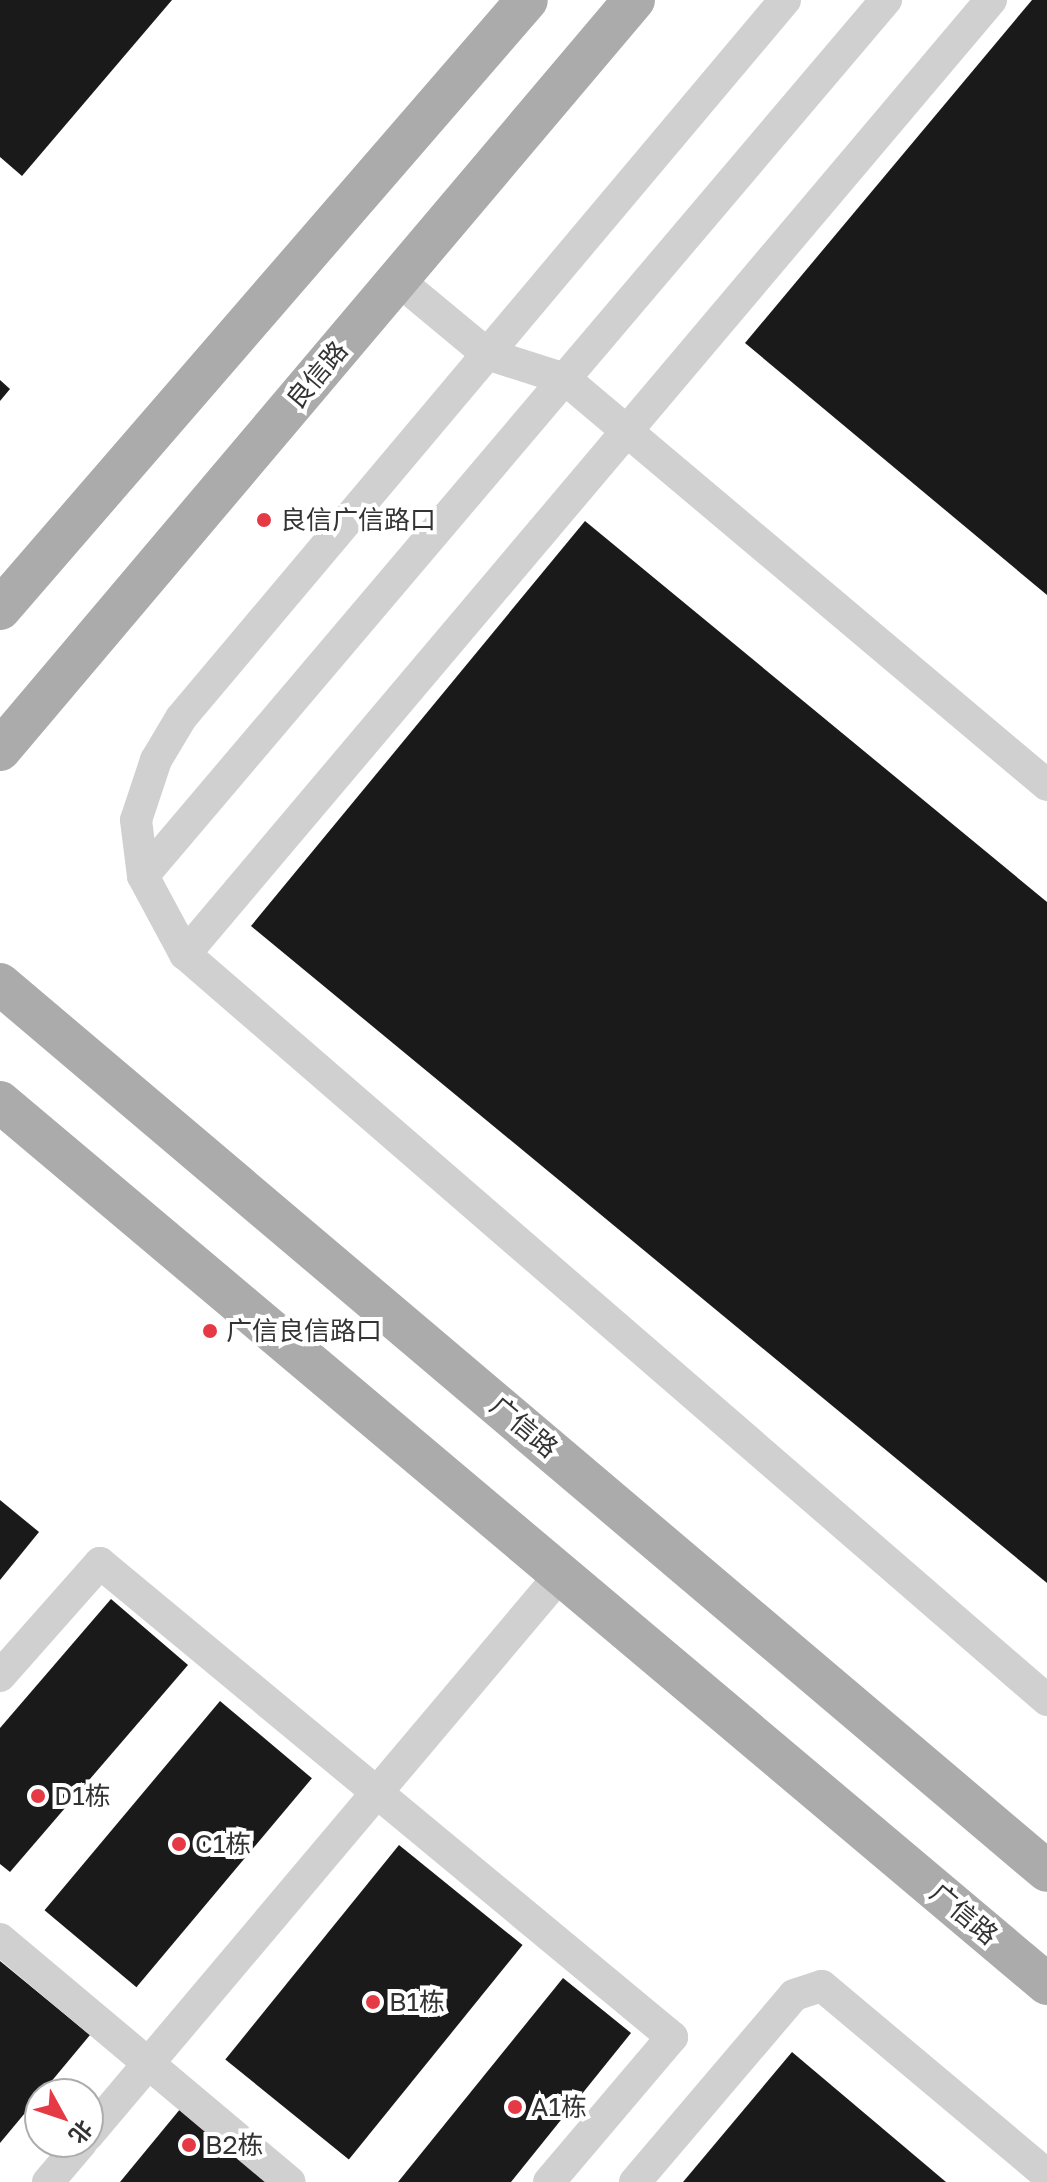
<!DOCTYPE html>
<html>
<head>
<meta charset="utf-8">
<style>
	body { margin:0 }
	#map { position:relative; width:1047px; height:2182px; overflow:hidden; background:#fff; font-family:"Golos Text","Noto Sans SC",sans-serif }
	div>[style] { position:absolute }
	.building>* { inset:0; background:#1a1a1a; transform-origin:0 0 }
	.minor>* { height:32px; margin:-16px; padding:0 16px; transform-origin:16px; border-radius:16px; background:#d0d0d0 }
	.major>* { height:42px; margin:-21px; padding:0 21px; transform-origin:21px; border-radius:21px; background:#ababab }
	.dots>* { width:22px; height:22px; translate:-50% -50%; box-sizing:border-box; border:4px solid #fff; border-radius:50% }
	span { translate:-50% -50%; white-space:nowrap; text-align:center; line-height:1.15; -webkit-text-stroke:8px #fff; paint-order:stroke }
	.street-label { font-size:26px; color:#333 }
	.poi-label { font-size:26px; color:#333 }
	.left { translate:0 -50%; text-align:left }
	.north { position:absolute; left:24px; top:2078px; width:80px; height:80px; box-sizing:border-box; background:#fff; border:2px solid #adadad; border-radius:50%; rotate:130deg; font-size:22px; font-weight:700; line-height:32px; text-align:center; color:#333 }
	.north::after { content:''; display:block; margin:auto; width:28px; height:36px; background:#e63946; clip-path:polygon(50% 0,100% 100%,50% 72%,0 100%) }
</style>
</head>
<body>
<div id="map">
	<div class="building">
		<div style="clip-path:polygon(0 0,172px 0,22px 176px,0 157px)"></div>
		<div style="clip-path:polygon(1032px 0,1047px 0,1047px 595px,745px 343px)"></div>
		<div style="clip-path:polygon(0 380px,10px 389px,0 401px)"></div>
		<div style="clip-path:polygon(585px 521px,1047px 902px,1047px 1583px,251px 926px)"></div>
		<div style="clip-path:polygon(0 1500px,39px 1532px,0 1580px)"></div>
		<div style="clip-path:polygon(111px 1599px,188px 1665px,10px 1872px,0 1864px,0 1728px)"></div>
		<div style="left:220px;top:1701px;width:120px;height:273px;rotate:40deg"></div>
		<div style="left:399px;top:1845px;width:159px;height:276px;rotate:39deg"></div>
		<div style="clip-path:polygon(0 1961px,90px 2035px,0 2143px)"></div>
		<div style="clip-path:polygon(563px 1978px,631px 2033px,511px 2182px,398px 2182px)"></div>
		<div style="clip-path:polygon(792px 2052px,946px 2182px,683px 2182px)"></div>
		<div style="clip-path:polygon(181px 2108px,272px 2182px,120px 2182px)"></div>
	</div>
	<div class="minor">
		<div style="left:785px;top:0;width:938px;rotate:130.07deg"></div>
		<div style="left:181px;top:718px;width:49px;rotate:120.8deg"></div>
		<div style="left:156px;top:760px;width:63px;rotate:108.4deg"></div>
		<div style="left:136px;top:820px;width:56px;rotate:82.9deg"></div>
		<div style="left:143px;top:876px;width:89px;rotate:61.7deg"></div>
		<div style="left:185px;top:954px;width:1140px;rotate:40.87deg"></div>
		<div style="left:398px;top:280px;width:116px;rotate:39.7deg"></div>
		<div style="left:487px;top:354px;width:82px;rotate:17.8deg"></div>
		<div style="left:565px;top:379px;width:630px;rotate:40.11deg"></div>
		<div style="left:143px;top:876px;width:1149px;rotate:-49.7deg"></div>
		<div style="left:185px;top:954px;width:1249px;rotate:-49.81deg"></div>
		<div style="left:0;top:1676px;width:151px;rotate:-48.5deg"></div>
		<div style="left:100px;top:1563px;width:743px;rotate:39.65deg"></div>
		<div style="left:672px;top:2037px;width:190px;rotate:130.3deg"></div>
		<div style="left:0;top:1939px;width:378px;rotate:40deg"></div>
		<div style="left:88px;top:2135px;width:734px;rotate:-49.86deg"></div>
		<div style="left:48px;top:2182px;width:52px;rotate:-49.6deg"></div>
		<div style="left:635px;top:2182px;width:245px;rotate:-49.6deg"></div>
		<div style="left:794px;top:1995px;width:29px;rotate:-18deg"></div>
		<div style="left:822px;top:1986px;width:294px;rotate:40deg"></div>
	</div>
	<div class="major">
		<div style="left:0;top:609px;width:805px;rotate:-49.13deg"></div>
		<div style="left:0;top:750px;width:982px;rotate:-49.79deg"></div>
		<div style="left:0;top:984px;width:1372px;rotate:40.27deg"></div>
		<div style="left:0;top:1102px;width:1369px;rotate:40.11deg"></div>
	</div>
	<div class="dots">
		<div style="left:264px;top:520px;background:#e63946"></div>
		<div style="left:210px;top:1331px;background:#e63946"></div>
		<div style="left:38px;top:1796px;background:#e63946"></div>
		<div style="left:179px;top:1844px;background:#e63946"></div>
		<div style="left:373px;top:2002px;background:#e63946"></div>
		<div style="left:515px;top:2107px;background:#e63946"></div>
		<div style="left:189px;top:2145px;background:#e63946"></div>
	</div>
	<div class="street-label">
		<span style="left:317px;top:375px;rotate:-50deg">良信路</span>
		<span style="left:524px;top:1427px;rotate:40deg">广信路</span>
		<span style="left:964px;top:1914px;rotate:40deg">广信路</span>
	</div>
	<div class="poi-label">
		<span class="left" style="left:280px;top:520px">良信广信路口</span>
		<span class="left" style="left:226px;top:1331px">广信良信路口</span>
		<span class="left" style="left:54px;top:1796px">D1栋</span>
		<span class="left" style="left:195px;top:1844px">C1栋</span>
		<span class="left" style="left:389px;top:2002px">B1栋</span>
		<span class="left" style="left:531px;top:2107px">A1栋</span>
		<span class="left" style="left:205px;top:2145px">B2栋</span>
	</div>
	<div class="north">北</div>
</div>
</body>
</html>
